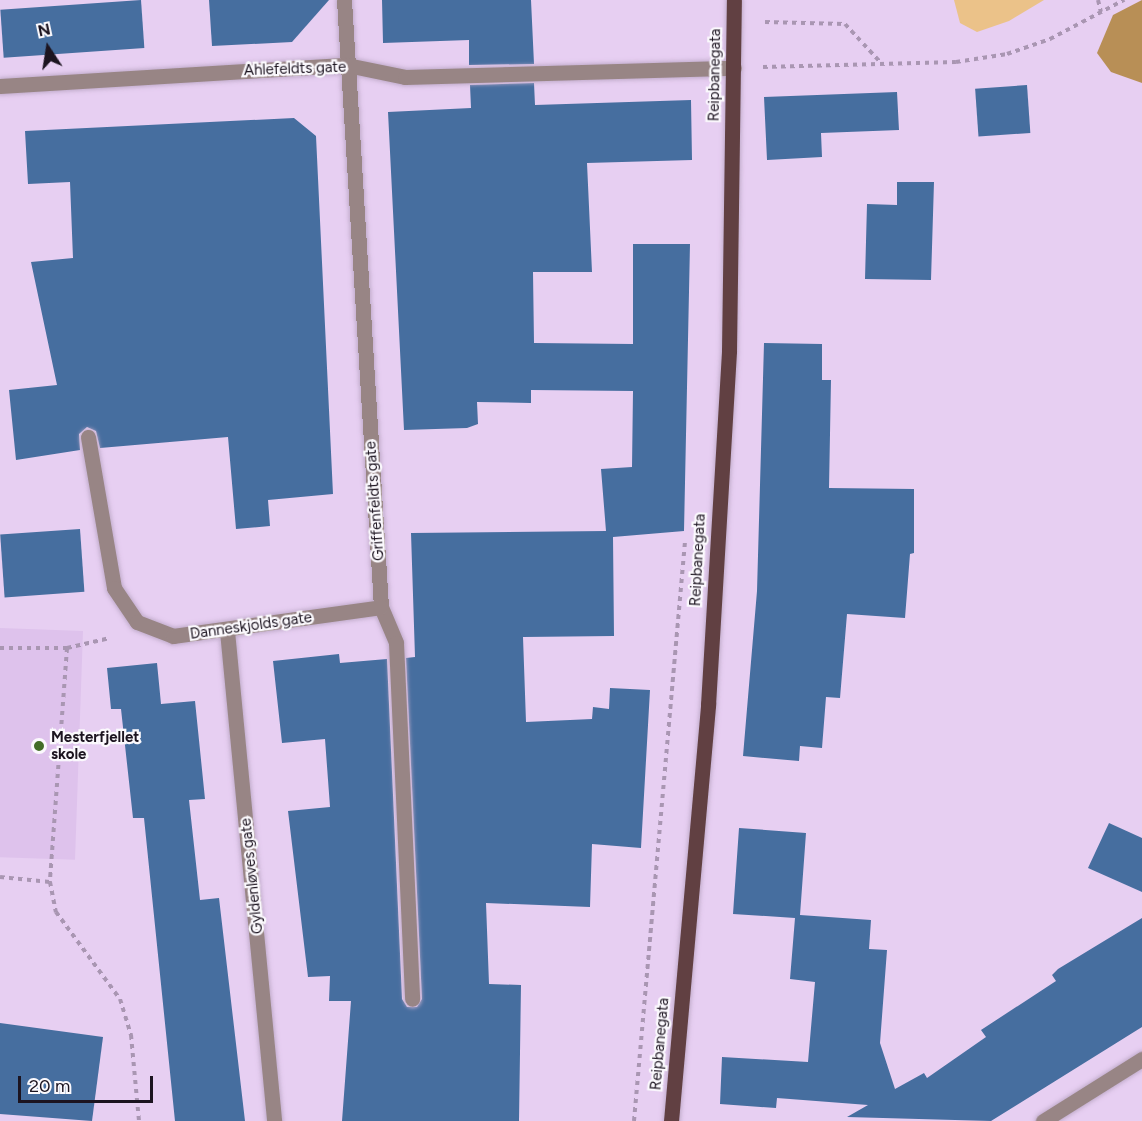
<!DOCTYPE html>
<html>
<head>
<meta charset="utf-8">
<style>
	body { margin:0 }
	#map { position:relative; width:1142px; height:1121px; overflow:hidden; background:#e7cff2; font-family:Figtree,sans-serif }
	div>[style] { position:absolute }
	.built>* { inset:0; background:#dec2ec; transform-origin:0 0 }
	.green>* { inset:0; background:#ebc289 }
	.forest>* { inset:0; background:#b88f56 }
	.building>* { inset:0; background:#466e9f; transform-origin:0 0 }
	.path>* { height:4px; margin-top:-2px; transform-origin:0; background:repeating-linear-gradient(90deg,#a996b2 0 4.5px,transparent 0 9px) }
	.roads { filter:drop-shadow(0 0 2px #c2adcc) drop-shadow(0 0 2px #c2adcc) }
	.minor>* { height:15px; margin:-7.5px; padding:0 7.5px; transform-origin:7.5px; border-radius:7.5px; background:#988585 }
	.major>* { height:15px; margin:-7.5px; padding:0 7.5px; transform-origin:7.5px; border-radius:7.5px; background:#614042 }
	.dots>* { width:16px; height:16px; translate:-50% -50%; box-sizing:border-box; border:3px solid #fbf9fd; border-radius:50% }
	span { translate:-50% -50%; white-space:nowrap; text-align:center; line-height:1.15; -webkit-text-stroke:4.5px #fbf9fd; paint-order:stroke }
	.street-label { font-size:15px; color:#1c1420 }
	.poi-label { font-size:15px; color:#1c1420; font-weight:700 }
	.left { translate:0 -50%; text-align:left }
	.north { position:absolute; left:18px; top:18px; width:60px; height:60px; -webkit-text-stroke:4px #fbf9fd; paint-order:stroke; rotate:348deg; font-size:16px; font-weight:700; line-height:24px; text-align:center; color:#1c1420 }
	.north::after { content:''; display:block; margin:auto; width:21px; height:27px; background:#1c1420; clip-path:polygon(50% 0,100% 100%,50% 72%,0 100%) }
	.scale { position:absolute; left:18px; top:1076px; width:135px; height:27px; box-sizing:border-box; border:3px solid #1c1420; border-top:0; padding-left:8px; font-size:18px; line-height:21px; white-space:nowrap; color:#1c1420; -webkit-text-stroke:4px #fbf9fd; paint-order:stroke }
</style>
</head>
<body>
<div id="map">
	<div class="built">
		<div style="left:83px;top:631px;width:229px;height:83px;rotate:92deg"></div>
	</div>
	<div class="green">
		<div style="clip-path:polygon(954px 0,1044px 0,1009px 21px,977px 32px,960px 23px)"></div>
	</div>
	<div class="forest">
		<div style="clip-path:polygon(1142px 0,1142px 83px,1111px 72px,1097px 53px,1113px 15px)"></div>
	</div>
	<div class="building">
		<div style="left:141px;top:0;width:48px;height:141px;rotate:86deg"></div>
		<div style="clip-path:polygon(209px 0,329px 0,292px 42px,212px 46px)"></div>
		<div style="clip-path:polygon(382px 0,531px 0,534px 64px,469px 65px,469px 40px,383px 43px)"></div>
		<div style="clip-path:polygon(534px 83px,535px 105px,691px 100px,692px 160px,587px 163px,592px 272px,533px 272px,534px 343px,633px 344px,633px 244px,690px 244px,684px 531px,613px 537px,614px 636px,523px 637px,526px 722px,592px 719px,593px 707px,609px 709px,610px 688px,650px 690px,641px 848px,592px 844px,590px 907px,486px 903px,489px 984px,521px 985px,519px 1121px,342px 1121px,351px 1001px,329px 1001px,330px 976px,308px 977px,288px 811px,330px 807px,325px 739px,282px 743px,273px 661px,339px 654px,340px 663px,387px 659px,402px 999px,407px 1007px,417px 1007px,422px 999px,406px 658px,415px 657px,411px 533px,606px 531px,601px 469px,632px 467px,633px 391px,531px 390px,531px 403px,477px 402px,478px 424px,467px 428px,404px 430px,388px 112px,471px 108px,470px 85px)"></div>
		<div style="left:1027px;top:85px;width:48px;height:52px;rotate:86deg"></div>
		<div style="clip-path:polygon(897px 92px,899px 130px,821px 133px,822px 157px,767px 160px,764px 97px)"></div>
		<div style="clip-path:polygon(294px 118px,316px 136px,333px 494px,268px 500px,270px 526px,236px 529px,228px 437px,100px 448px,96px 431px,87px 427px,79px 434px,80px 450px,16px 460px,9px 390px,57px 385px,31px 262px,73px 258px,70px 182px,28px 184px,25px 131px)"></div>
		<div style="clip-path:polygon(897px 182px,934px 182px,931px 280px,865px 279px,867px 204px,897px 205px)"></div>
		<div style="clip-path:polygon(764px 343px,822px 344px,822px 380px,831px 380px,829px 488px,914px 489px,914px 553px,910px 554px,905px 618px,847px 614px,840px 698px,826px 697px,822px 748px,800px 746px,799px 761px,743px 756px,757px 591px)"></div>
		<div style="left:80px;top:529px;width:63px;height:80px;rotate:86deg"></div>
		<div style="clip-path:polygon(157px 663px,161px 704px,195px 701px,205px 799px,189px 800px,200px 900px,219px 898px,245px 1121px,175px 1121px,144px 818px,133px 818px,121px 709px,111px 709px,107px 668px)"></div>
		<div style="clip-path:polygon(1109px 823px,1142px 838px,1142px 892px,1088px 868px)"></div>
		<div style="clip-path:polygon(739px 828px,806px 833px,800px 915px,871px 920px,869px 949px,887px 950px,880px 1043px,895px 1089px,924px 1073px,927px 1078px,986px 1037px,981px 1030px,1056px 981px,1052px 975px,1058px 969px,1142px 918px,1142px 1027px,991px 1121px,847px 1117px,868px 1105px,777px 1098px,776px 1108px,720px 1104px,722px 1057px,808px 1062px,815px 982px,790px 979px,795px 918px,733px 914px)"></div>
		<div style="clip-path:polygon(0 1023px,103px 1037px,92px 1121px,0 1114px)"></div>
	</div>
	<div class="path">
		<div style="left:1098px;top:0;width:12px;rotate:76deg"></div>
		<div style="left:765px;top:22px;width:80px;rotate:1.4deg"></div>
		<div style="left:845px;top:24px;width:54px;rotate:47.2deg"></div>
		<div style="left:763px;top:67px;width:193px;rotate:-1.5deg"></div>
		<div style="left:956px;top:62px;width:52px;rotate:-8.9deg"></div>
		<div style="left:1007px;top:54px;width:46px;rotate:-19.2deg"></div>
		<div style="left:1050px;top:39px;width:84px;rotate:-27.8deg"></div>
		<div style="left:0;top:648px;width:67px"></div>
		<div style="left:67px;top:648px;width:44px;rotate:-13.1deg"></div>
		<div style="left:67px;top:648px;width:235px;rotate:94.2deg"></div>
		<div style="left:50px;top:882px;width:31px;rotate:79deg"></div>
		<div style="left:56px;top:912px;width:108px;rotate:53.7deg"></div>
		<div style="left:120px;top:999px;width:38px;rotate:73deg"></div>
		<div style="left:131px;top:1035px;width:86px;rotate:84.7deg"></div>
		<div style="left:0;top:877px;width:50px;rotate:5.7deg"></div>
		<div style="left:634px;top:1121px;width:581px;rotate:-84.97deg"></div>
	</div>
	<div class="roads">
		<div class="minor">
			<div style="left:344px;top:0;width:608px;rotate:86.51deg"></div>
			<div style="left:381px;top:607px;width:39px;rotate:67deg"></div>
			<div style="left:396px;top:643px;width:356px;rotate:87.4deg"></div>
			<div style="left:0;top:86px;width:348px;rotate:-3.5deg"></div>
			<div style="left:347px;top:65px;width:59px;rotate:11.7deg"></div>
			<div style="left:405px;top:77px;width:329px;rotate:-1.6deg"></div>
			<div style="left:88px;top:437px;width:153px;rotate:80.2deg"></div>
			<div style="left:114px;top:588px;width:41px;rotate:55.9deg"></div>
			<div style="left:137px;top:622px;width:39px;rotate:21deg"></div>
			<div style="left:173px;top:636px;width:210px;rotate:-7.9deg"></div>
			<div style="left:227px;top:631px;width:492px;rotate:84.5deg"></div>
			<div style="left:1043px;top:1121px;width:117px;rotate:-32.1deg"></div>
		</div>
		<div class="major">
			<div style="left:671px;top:1121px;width:418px;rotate:-84.9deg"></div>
			<div style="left:708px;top:705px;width:355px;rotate:-86.6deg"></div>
			<div style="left:729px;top:351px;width:351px;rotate:-89.2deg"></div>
		</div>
	</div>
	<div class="dots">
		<div style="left:39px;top:746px;background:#436c28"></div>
	</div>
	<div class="street-label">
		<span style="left:295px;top:69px;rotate:-2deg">Ahlefeldts gate</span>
		<span style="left:715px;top:75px;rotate:-89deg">Reipbanegata</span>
		<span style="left:375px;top:501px;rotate:-94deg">Griffenfeldts gate</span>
		<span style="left:698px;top:560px;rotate:-87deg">Reipbanegata</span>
		<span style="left:251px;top:626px;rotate:-8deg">Danneskjolds gate</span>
		<span style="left:252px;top:876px;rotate:-96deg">Gyldenløves gate</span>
		<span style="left:660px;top:1044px;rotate:-85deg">Reipbanegata</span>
	</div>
	<div class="poi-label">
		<span class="left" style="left:51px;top:746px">Mesterfjellet<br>skole</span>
	</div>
	<div class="north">N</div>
	<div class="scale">20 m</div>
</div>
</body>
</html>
